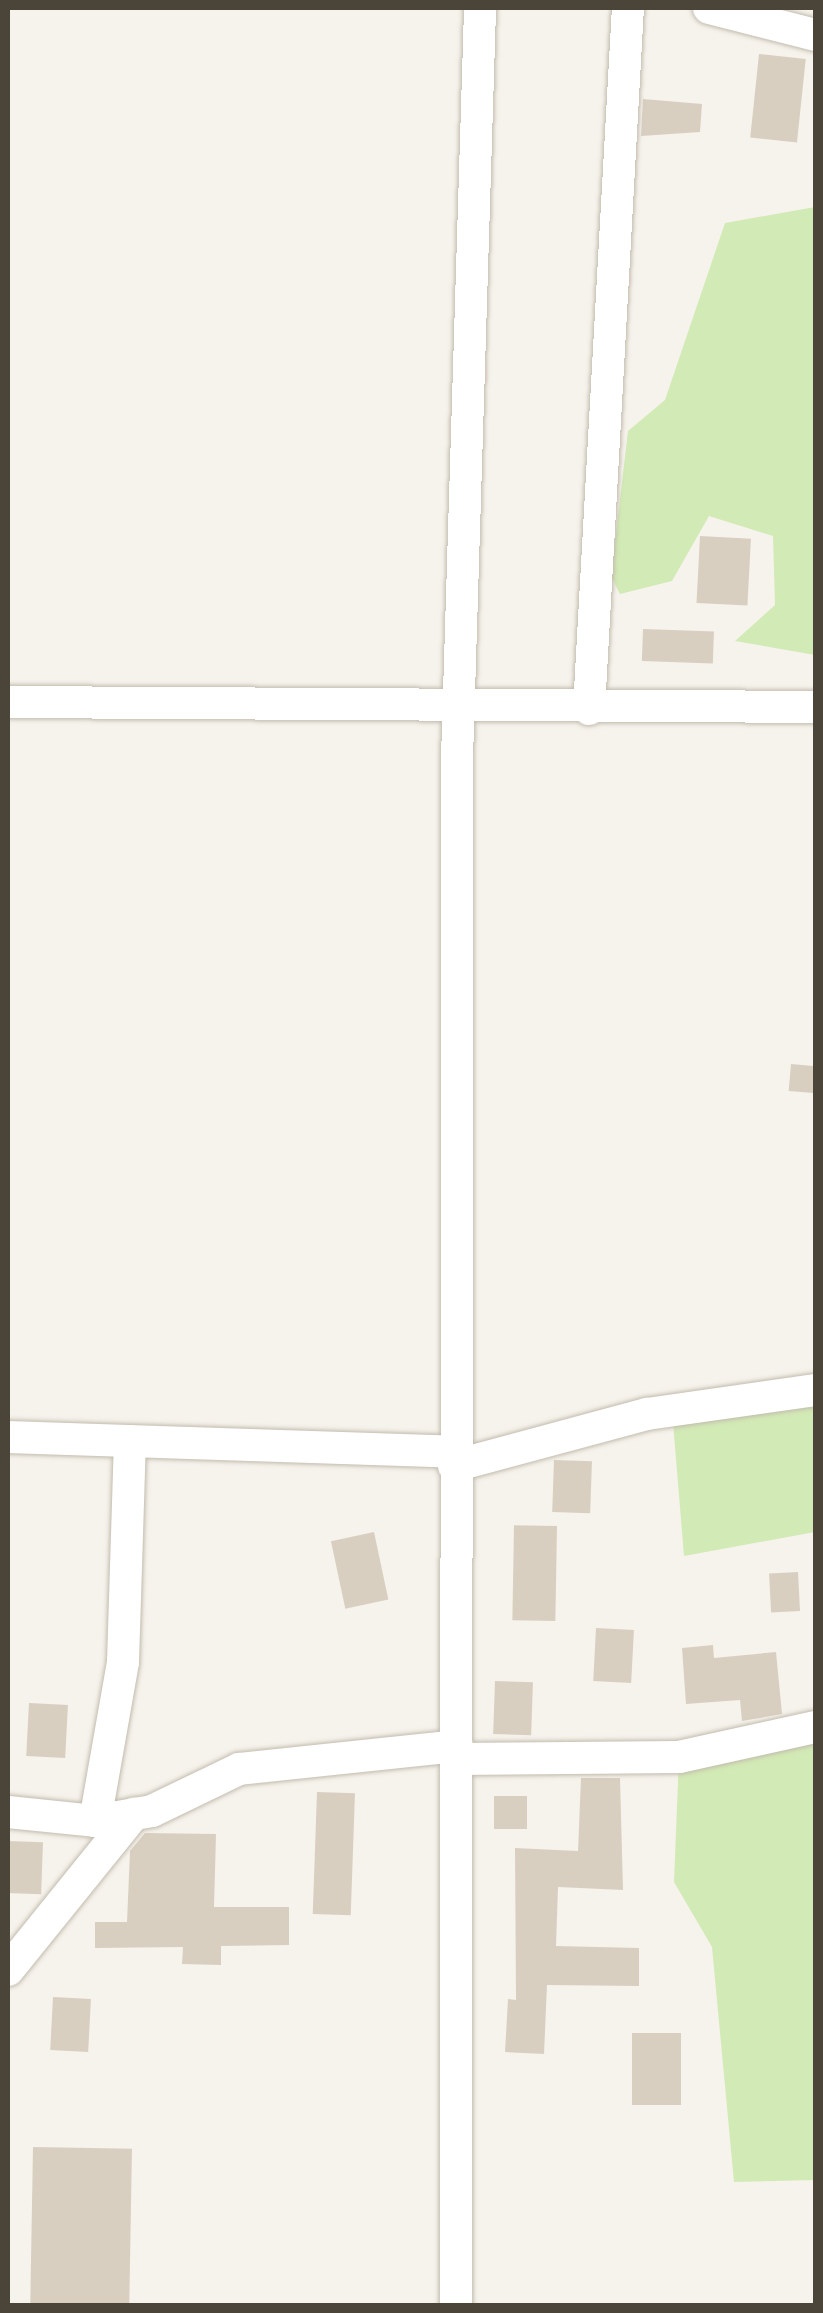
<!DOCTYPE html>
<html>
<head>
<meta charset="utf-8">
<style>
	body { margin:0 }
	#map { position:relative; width:823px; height:2313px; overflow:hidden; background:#f6f3ec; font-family:"Open Sans",sans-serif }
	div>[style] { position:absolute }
	.green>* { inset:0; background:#d2eab5 }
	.building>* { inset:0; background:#d8cfc1; transform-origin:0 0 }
	.roads { filter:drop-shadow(0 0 2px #c2bbae) drop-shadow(0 0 2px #c2bbae) }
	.minor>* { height:32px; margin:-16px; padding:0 16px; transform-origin:16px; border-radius:16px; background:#fff }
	span { translate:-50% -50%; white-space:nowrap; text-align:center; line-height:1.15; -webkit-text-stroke:10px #fff; paint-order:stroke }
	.frame { position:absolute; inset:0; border:10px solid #4b4439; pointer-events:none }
</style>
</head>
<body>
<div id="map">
	<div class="green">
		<div style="clip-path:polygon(815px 207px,815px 655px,735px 641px,775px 605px,773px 536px,709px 516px,672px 581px,620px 594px,611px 576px,628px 431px,665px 400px,725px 223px)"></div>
		<div style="clip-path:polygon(815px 1395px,815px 1532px,684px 1556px,672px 1410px)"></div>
		<div style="clip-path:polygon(815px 1727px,815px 2180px,734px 2182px,712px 1947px,674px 1882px,679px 1757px)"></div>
	</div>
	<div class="building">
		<div style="left:759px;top:54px;width:47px;height:84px;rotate:6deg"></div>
		<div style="clip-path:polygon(643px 99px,702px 104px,700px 132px,641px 136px)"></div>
		<div style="left:700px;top:536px;width:51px;height:67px;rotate:3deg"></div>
		<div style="left:643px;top:629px;width:71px;height:32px;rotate:2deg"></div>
		<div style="left:791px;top:1064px;width:25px;height:27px;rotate:5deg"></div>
		<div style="left:554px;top:1460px;width:38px;height:52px;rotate:2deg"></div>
		<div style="left:557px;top:1526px;width:95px;height:43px;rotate:91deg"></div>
		<div style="left:374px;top:1532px;width:69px;height:44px;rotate:78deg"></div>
		<div style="left:798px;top:1572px;width:39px;height:29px;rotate:87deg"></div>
		<div style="left:596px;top:1628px;width:38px;height:53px;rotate:3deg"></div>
		<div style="clip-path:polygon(713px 1645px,714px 1658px,776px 1652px,782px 1714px,742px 1721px,740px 1700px,686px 1704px,682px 1648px)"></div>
		<div style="left:495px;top:1681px;width:38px;height:53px;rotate:2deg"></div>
		<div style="left:29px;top:1703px;width:39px;height:53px;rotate:3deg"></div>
		<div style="clip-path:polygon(581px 1778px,620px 1778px,623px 1890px,558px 1887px,556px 1946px,639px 1948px,639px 1986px,547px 1985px,544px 2054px,505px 2052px,508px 1999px,516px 2000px,515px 1848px,578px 1851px)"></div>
		<div style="left:317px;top:1792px;width:38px;height:122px;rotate:2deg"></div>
		<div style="left:527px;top:1796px;width:33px;height:33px;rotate:90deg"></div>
		<div style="clip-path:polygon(145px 1833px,216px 1834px,214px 1907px,289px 1907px,289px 1945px,221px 1946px,221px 1965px,182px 1964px,183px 1947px,95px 1948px,95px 1922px,127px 1922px,130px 1851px)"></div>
		<div style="left:8px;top:1841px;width:35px;height:52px;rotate:2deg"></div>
		<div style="left:53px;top:1997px;width:38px;height:53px;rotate:3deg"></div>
		<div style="left:632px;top:2033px;width:49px;height:72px"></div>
		<div style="left:33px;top:2147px;width:99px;height:159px;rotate:1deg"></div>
	</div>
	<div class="roads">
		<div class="minor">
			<div style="left:709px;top:8px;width:110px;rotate:14.2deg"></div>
			<div style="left:8px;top:702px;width:808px;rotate:0.35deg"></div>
			<div style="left:589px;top:709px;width:702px;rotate:-86.82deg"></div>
			<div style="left:8px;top:1437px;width:447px;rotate:1.9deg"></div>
			<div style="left:454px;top:1466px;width:200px;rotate:-15.1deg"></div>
			<div style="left:647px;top:1414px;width:171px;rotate:-8.1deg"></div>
			<div style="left:457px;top:1759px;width:222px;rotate:-0.5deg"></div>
			<div style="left:679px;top:1757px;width:140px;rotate:-12.4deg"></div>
			<div style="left:8px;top:1812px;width:87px;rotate:5.9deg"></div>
			<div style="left:95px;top:1821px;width:58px;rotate:-10deg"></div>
			<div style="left:152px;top:1811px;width:97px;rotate:-25.8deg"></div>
			<div style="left:239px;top:1769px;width:219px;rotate:-6deg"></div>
			<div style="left:95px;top:1821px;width:161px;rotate:-80deg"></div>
			<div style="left:123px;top:1662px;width:221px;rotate:-88.2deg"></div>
			<div style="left:8px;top:1970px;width:201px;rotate:-51.1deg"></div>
			<div style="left:456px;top:2306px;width:1548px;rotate:-89.96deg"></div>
			<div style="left:457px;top:758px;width:750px;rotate:-88.24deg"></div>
		</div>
	</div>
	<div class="frame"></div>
</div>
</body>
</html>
